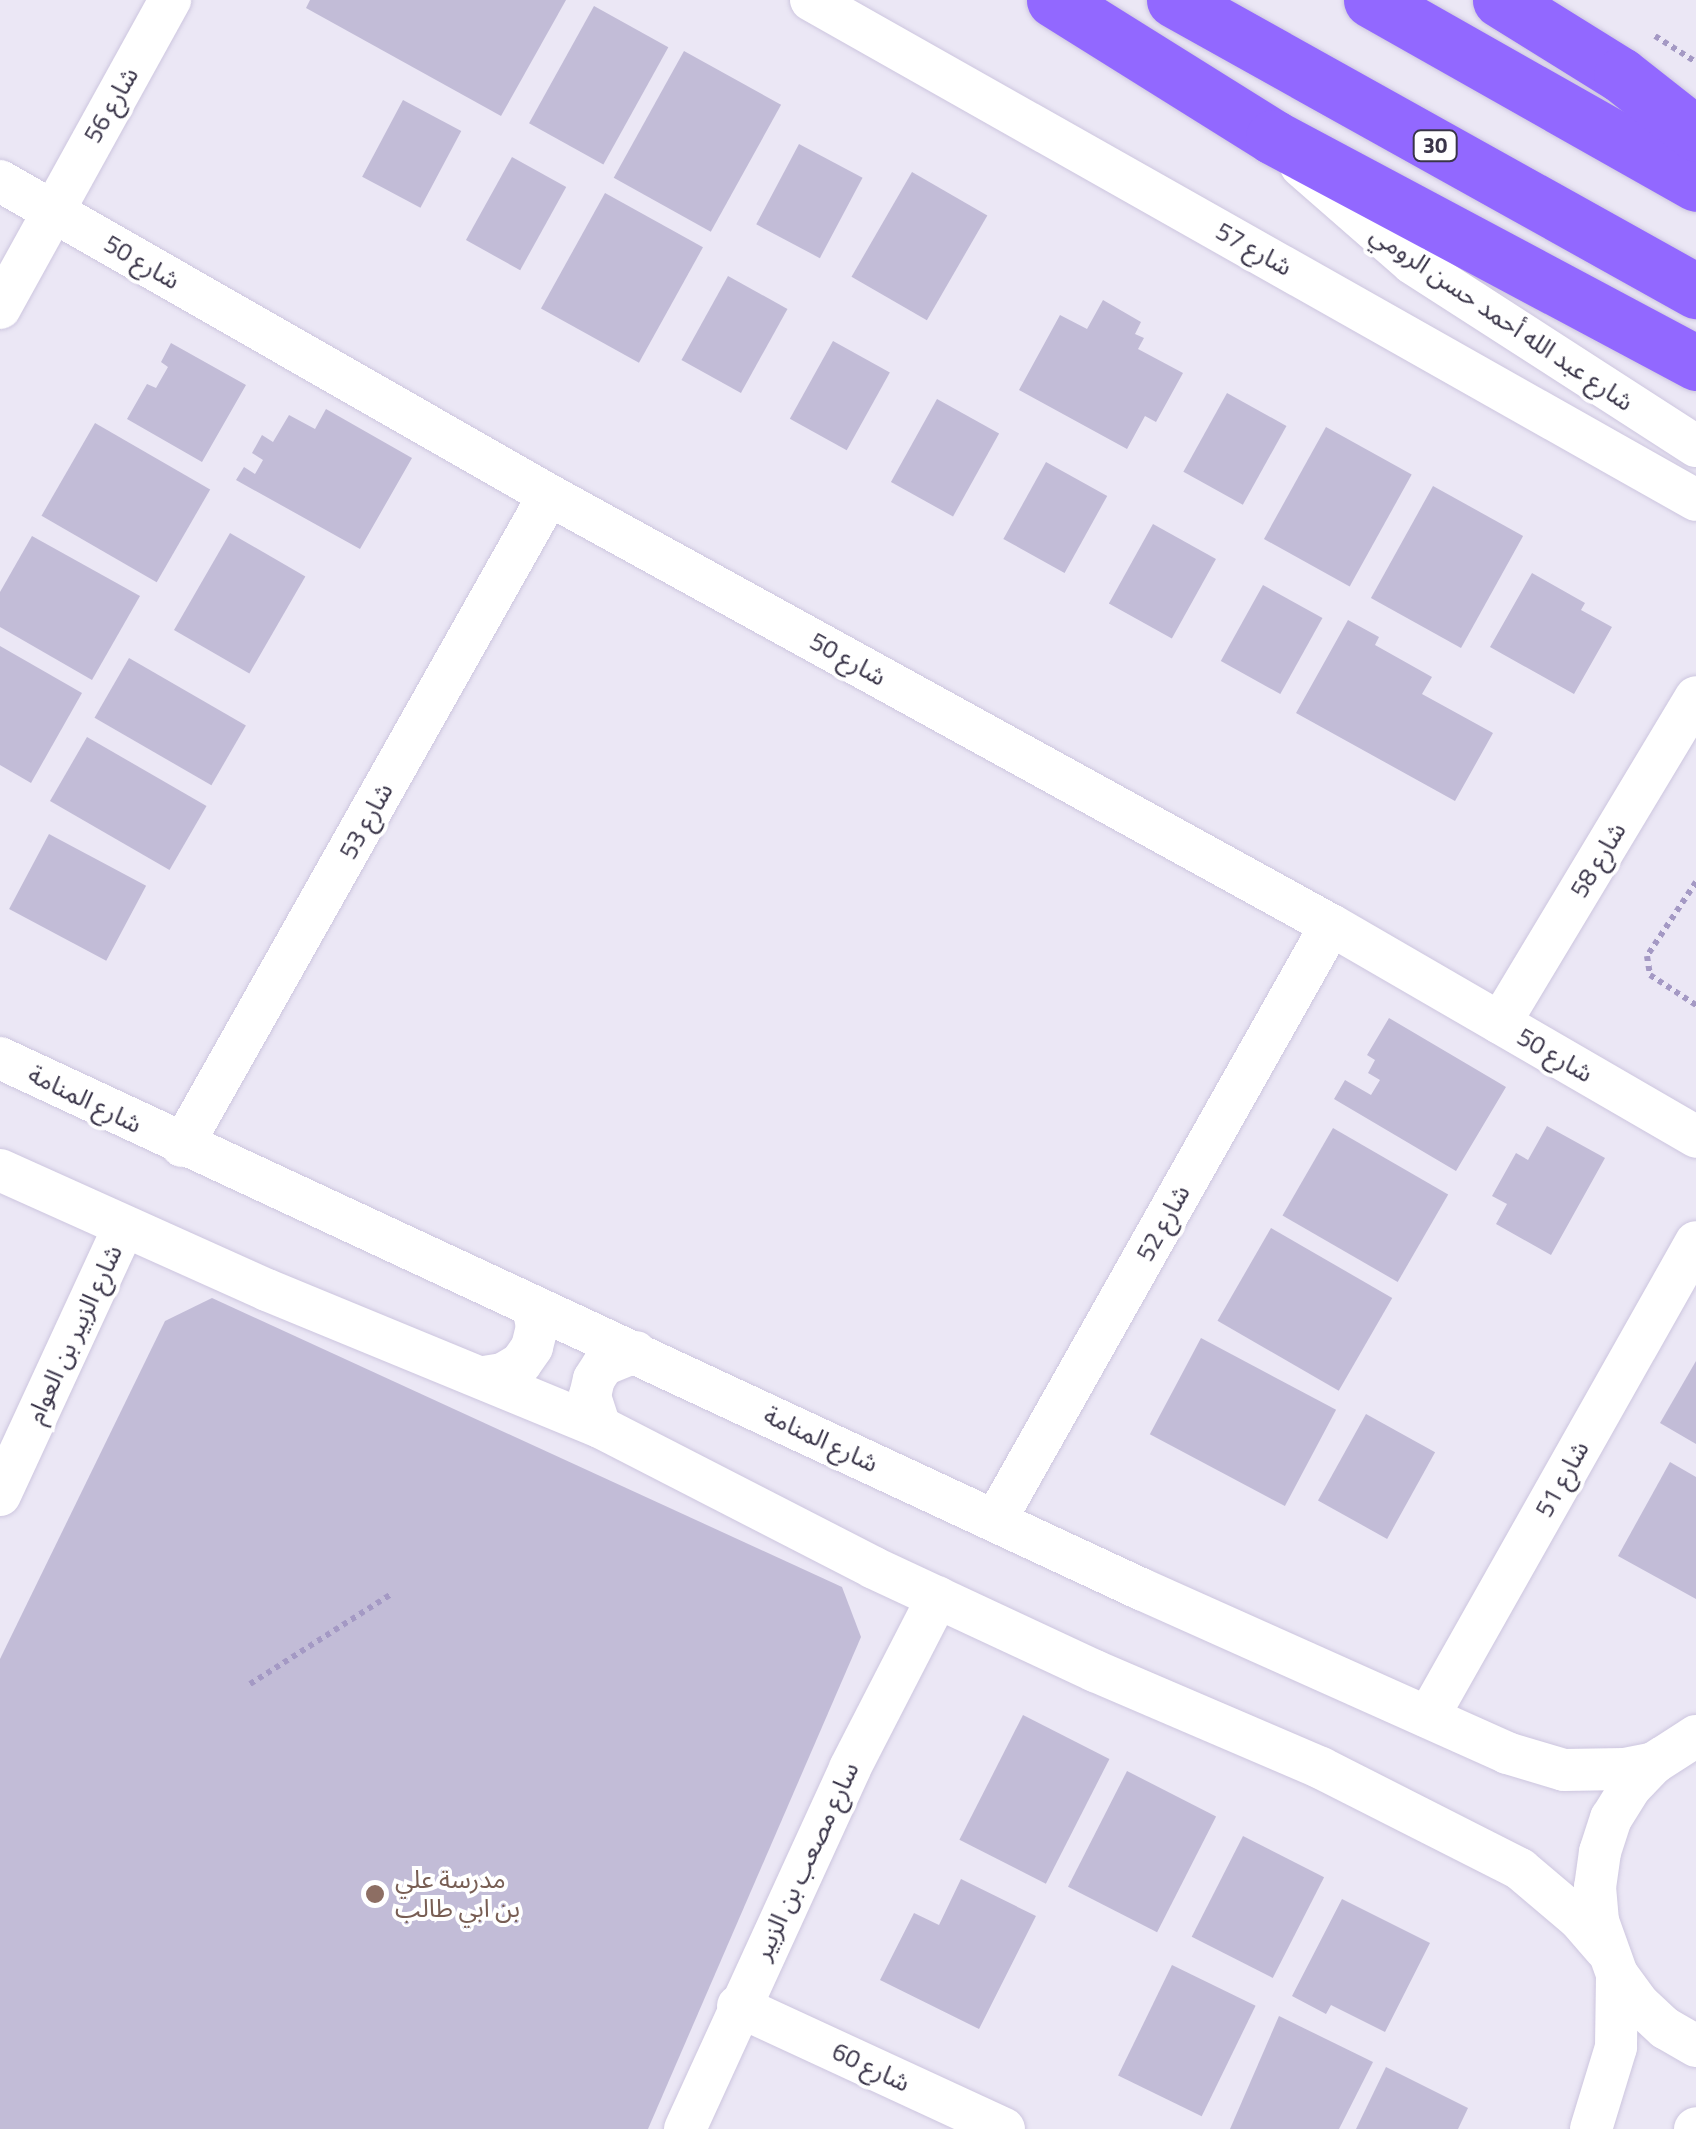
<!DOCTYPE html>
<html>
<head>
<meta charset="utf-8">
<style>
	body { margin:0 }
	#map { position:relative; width:1696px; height:2129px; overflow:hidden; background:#ebe7f5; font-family:"Titillium Web","Noto Sans Arabic",sans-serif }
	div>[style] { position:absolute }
	.building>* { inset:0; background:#c2bcd7; transform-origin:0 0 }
	.path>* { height:6px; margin-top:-3px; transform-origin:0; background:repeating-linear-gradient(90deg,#a499c4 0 5px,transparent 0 10px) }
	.roads { filter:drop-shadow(0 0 2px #cdc6df) drop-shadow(0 0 2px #cdc6df) }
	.minor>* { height:42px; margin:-21px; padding:0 21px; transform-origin:21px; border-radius:21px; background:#fff }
	.highway>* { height:55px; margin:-27.5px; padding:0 27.5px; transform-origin:27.5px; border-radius:27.5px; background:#9268ff }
	.dots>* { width:28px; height:28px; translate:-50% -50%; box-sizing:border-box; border:5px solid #fff; border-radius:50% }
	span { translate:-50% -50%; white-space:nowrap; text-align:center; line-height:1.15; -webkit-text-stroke:8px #fff; paint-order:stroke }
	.shield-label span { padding:2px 8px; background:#fff; border:2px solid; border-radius:8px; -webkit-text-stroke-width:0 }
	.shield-label { font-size:22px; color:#3a3549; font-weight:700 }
	.street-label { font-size:25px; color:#3a3549 }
	.education-label { font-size:25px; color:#785e54 }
	.left { translate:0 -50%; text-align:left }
</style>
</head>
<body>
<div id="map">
	<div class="building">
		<div style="clip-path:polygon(310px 0,566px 0,501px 116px,306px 8px)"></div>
		<div style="left:594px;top:6px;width:85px;height:134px;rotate:29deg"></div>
		<div style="left:684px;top:51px;width:111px;height:145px;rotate:29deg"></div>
		<div style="left:403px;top:100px;width:66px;height:87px;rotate:28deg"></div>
		<div style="left:799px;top:144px;width:72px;height:91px;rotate:28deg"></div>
		<div style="left:512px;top:157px;width:62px;height:95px;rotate:29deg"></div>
		<div style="left:912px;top:172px;width:87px;height:121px;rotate:30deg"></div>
		<div style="left:605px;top:193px;width:112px;height:132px;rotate:29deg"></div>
		<div style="left:728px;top:276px;width:68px;height:96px;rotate:29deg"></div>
		<div style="clip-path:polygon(1103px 300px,1141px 322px,1135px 334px,1144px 338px,1138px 349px,1183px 373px,1156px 422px,1145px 416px,1127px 449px,1019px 390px,1060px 315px,1087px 329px)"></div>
		<div style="left:833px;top:341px;width:65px;height:89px;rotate:29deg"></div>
		<div style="clip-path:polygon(171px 343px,246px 385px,202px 462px,127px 419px,147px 384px,156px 388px,168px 367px,161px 362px)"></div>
		<div style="left:1227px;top:393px;width:68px;height:90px;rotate:29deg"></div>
		<div style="left:937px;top:399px;width:71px;height:95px;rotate:29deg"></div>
		<div style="clip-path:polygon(326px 409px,412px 458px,360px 549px,236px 480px,244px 467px,255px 474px,263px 460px,252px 453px,262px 435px,273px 442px,289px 415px,315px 429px)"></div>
		<div style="left:95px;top:423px;width:133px;height:107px;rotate:30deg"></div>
		<div style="left:1326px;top:427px;width:98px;height:128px;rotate:29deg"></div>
		<div style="left:1046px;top:462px;width:70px;height:88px;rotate:29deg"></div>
		<div style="left:1433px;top:486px;width:103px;height:128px;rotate:29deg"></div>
		<div style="left:1153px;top:524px;width:72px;height:91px;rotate:29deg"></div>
		<div style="left:230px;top:533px;width:87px;height:112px;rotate:30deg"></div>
		<div style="clip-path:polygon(32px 536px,140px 596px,92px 680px,0 627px,0 592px)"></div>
		<div style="clip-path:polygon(1532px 573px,1585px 603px,1581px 610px,1612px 627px,1574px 694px,1490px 647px)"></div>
		<div style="left:1263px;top:585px;width:68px;height:87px;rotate:29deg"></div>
		<div style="clip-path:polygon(1348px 620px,1379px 637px,1375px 645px,1432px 677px,1422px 694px,1493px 733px,1455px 801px,1296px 713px)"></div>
		<div style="clip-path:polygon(0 646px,82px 693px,31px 783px,0 765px)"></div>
		<div style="left:129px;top:658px;width:135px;height:69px;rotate:30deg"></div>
		<div style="left:87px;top:737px;width:138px;height:74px;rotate:30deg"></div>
		<div style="left:49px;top:834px;width:110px;height:85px;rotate:28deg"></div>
		<div style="clip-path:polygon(1389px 1018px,1506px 1087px,1456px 1171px,1334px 1099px,1345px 1080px,1371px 1095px,1380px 1080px,1368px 1073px,1375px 1060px,1367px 1055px)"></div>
		<div style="clip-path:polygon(1547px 1126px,1605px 1158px,1551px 1255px,1496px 1224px,1507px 1204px,1492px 1196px,1516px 1153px,1528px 1160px)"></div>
		<div style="left:1333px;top:1128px;width:133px;height:101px;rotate:30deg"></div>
		<div style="left:1271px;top:1228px;width:140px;height:107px;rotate:30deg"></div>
		<div style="clip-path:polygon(212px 1298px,842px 1587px,861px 1637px,648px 2129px,0 2129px,0 1659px,165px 1321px)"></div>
		<div style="left:1201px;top:1338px;width:153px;height:109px;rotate:28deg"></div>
		<div style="clip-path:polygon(1696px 1361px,1696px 1444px,1660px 1423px)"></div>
		<div style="left:1366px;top:1414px;width:79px;height:99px;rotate:29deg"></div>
		<div style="clip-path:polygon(1670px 1462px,1696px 1477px,1696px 1599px,1618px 1556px)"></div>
		<div style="left:1023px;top:1715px;width:97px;height:140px;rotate:27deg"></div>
		<div style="left:1127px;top:1771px;width:100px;height:130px;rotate:27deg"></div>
		<div style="left:1243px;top:1836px;width:91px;height:113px;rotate:27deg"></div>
		<div style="clip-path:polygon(961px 1879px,1036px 1916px,979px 2029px,880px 1980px,914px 1913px,939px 1925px)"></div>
		<div style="clip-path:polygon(1342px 1899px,1430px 1943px,1385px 2032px,1331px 2005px,1326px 2014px,1292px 1996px)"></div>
		<div style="left:1172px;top:1965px;width:93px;height:123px;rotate:26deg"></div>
		<div style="clip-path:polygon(1279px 2016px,1373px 2062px,1339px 2129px,1230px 2129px)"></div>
		<div style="clip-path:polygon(1386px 2067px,1468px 2108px,1458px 2129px,1356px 2129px)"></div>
	</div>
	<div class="path">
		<div style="left:1655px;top:36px;width:49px;rotate:32.4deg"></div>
		<div style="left:1696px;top:882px;width:89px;rotate:123.5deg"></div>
		<div style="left:1647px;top:956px;width:19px;rotate:81deg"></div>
		<div style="left:1650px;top:975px;width:55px;rotate:33.1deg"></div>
		<div style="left:250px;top:1684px;width:169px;rotate:-32.5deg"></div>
	</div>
	<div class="roads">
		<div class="minor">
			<div style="left:811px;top:0;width:1016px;rotate:29.47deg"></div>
			<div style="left:1301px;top:166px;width:147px;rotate:41.1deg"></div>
			<div style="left:1412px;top:263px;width:338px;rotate:32.8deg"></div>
			<div style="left:0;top:181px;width:632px;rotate:29.77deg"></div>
			<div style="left:549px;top:495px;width:892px;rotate:28.81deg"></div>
			<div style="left:1331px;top:925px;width:422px;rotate:30.1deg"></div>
			<div style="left:0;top:308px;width:352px;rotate:-61.1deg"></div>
			<div style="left:1500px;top:1023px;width:380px;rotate:-59deg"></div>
			<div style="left:0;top:1058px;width:1259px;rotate:24.96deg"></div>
			<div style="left:1141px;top:1589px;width:401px;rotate:24.1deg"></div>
			<div style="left:1507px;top:1753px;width:59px;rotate:16.6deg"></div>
			<div style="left:1564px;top:1770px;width:60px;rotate:-1deg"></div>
			<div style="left:1624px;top:1769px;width:31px;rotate:-11deg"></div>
			<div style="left:182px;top:1146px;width:747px;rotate:-60.59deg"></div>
			<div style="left:0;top:1170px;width:293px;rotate:24.2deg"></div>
			<div style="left:267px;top:1290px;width:360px;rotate:22.4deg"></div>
			<div style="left:600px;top:1427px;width:308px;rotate:27.2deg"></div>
			<div style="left:874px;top:1568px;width:244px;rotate:25deg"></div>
			<div style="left:1095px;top:1671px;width:246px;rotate:23.2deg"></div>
			<div style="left:1321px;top:1768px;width:223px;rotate:26.9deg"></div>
			<div style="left:1520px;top:1869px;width:77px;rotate:40.3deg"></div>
			<div style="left:1579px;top:1919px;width:40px;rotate:49deg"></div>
			<div style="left:484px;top:1377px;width:19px;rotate:-9deg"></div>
			<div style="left:503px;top:1374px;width:21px;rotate:-31deg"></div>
			<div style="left:521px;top:1363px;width:19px;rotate:-55deg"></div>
			<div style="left:532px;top:1347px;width:21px;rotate:-76deg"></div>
			<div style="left:537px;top:1327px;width:20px;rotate:-101deg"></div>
			<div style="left:600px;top:1427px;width:33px;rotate:-108deg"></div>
			<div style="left:590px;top:1396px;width:17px;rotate:-77deg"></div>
			<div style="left:594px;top:1379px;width:17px;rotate:-57deg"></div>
			<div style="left:603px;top:1365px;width:35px;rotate:-22deg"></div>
			<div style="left:0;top:1495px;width:295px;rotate:-65.2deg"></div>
			<div style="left:995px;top:1521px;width:684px;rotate:-60.59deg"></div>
			<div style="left:1428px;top:1717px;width:545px;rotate:-60.57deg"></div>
			<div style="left:1696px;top:1736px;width:50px;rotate:147.3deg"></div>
			<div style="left:1654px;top:1763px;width:35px;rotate:134deg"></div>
			<div style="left:1630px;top:1788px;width:36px;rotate:122deg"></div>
			<div style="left:1611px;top:1818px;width:36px;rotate:108deg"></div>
			<div style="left:1600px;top:1852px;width:35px;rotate:98deg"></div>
			<div style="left:1595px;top:1887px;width:34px;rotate:85deg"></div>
			<div style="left:1598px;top:1921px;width:56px;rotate:70.3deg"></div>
			<div style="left:1617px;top:1974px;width:36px;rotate:54deg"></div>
			<div style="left:1638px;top:2003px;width:37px;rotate:43deg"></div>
			<div style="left:1665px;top:2028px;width:36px;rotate:30deg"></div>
			<div style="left:738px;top:2006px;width:293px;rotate:24.8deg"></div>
			<div style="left:685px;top:2129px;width:397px;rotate:-65.4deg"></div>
			<div style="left:850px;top:1768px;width:192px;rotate:-62.8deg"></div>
			<div style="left:1591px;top:2129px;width:86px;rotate:-73deg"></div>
			<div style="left:1616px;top:2047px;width:73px;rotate:-89.2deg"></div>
			<div style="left:1695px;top:2129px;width:1px;rotate:-45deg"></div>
		</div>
		<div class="highway">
			<div style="left:1054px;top:0;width:258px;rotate:32deg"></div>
			<div style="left:1273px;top:137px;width:480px;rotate:28.1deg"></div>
			<div style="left:1174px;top:0;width:598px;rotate:29.14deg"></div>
			<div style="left:1371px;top:0;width:373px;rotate:29.5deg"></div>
			<div style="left:1500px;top:0;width:142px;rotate:31.8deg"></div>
			<div style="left:1621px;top:75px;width:95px;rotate:38.2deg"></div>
		</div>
	</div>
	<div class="dots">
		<div style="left:375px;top:1894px;background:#8d6e63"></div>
	</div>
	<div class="shield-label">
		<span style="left:1435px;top:146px">30</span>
	</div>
	<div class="street-label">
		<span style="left:111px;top:105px;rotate:-60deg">شارع 56</span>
		<span style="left:1254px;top:249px;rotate:29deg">شارع 57</span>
		<span style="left:142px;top:262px;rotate:30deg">شارع 50</span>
		<span style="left:1502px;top:318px;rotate:34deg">شارع عبد الله أحمد حسن الرومي</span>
		<span style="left:848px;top:659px;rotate:29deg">شارع 50</span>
		<span style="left:366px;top:821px;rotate:-61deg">شارع 53</span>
		<span style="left:1598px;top:860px;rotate:-59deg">شارع 58</span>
		<span style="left:1555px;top:1055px;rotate:30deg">شارع 50</span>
		<span style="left:85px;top:1099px;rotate:26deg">شارع المنامة</span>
		<span style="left:1163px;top:1223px;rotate:-61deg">شارع 52</span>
		<span style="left:74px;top:1334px;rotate:-65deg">شارع الزبير بن العوام</span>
		<span style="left:821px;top:1439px;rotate:25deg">شارع المنامة</span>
		<span style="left:1562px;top:1479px;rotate:-61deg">شارع 51</span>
		<span style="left:806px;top:1861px;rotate:-65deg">سارع مصعب بن الزبير</span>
		<span style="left:871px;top:2067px;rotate:25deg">شارع 60</span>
	</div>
	<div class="education-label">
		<span class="left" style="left:395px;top:1894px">مدرسة علي<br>بن ابي طالب</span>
	</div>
</div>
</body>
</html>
